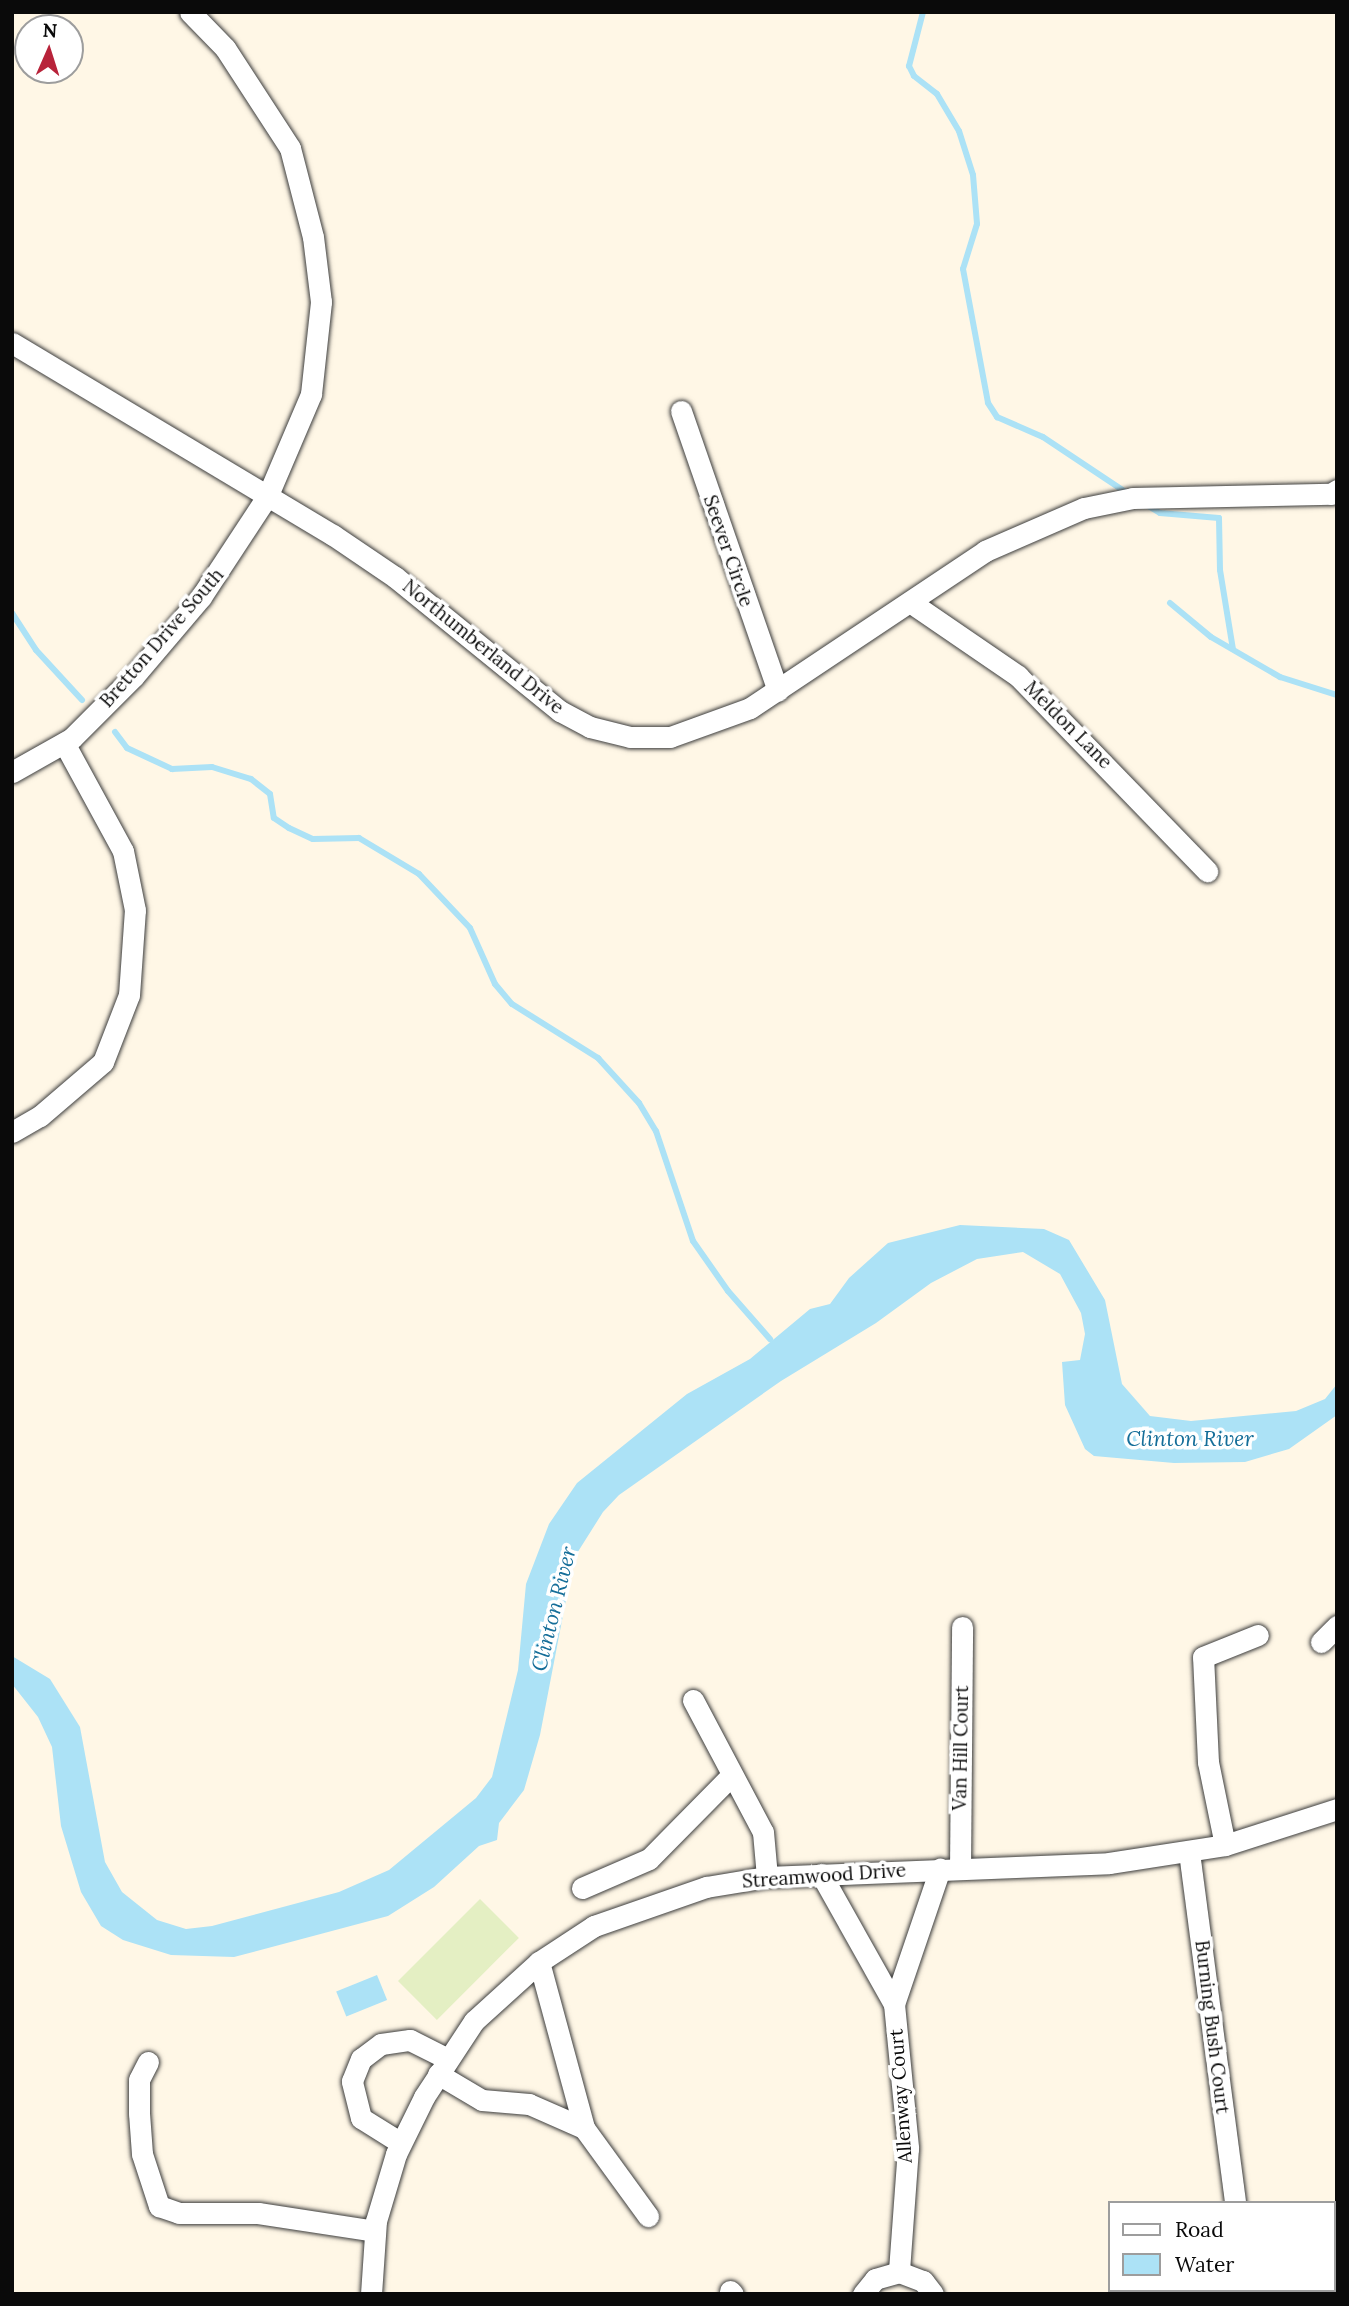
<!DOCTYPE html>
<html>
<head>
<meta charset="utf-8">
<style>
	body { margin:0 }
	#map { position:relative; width:1349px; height:2306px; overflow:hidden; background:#fff7e6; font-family:Lora,serif }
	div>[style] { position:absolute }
	.pitch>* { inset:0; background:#e4efc3; transform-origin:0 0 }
	.water>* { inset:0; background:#ace2f6; transform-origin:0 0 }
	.stream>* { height:6px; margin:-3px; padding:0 3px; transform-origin:3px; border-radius:3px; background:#ace2f6 }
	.roads { filter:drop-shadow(0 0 2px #3d3d3d) drop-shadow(0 0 2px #3d3d3d) }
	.street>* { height:21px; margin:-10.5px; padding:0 10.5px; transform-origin:10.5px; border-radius:10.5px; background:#fff }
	span { translate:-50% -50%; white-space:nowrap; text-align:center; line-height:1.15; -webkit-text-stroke:7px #fff; paint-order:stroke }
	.street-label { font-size:19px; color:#0a0a0a }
	.water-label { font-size:21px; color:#156e99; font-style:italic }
	.frame { position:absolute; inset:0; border:14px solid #0a0a0a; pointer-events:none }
	.legend { position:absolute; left:1108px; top:2201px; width:228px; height:91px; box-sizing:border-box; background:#fff; border:2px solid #9d9d9d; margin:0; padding:9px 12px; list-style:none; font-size:21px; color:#0a0a0a }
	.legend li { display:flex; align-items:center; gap:14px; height:35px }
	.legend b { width:35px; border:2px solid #9d9d9d }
	.north { position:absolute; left:14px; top:14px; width:70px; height:70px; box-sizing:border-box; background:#fff; border:2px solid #9d9d9d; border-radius:50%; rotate:3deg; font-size:19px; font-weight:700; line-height:28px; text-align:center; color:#0a0a0a }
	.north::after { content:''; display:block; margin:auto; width:24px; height:32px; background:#b8233a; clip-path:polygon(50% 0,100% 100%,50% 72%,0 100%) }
</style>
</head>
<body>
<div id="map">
	<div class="pitch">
		<div style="left:480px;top:1899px;width:55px;height:116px;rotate:45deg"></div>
	</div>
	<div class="water">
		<div style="clip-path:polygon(960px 1225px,1044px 1229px,1069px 1240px,1105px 1300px,1122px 1384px,1150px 1416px,1191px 1421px,1296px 1411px,1325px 1399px,1337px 1384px,1337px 1415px,1289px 1449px,1245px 1462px,1174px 1463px,1094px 1456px,1085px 1449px,1065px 1405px,1062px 1362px,1080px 1360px,1085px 1334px,1081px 1313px,1060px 1274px,1023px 1252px,977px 1259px,931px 1283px,876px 1323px,781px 1381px,619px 1495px,603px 1512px,574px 1558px,540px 1735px,524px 1790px,499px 1823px,497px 1840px,479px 1846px,434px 1887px,388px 1916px,234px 1957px,171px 1955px,123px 1940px,101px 1926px,81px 1892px,61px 1826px,52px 1747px,38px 1717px,12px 1684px,12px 1656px,50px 1679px,80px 1727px,105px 1862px,122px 1892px,157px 1920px,186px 1929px,212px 1926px,339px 1892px,389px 1870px,476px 1798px,492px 1777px,518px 1670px,526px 1584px,549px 1524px,577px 1483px,687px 1394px,750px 1359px,810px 1309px,830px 1304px,849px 1278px,888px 1243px)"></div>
		<div style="left:377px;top:1975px;width:27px;height:44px;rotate:68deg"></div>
	</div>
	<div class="stream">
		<div style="left:923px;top:12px;width:56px;rotate:104.5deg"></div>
		<div style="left:909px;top:66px;width:11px;rotate:63deg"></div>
		<div style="left:914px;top:76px;width:29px;rotate:38deg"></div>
		<div style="left:937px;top:94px;width:43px;rotate:59.3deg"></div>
		<div style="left:959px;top:131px;width:46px;rotate:72.3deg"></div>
		<div style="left:973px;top:175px;width:49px;rotate:85.3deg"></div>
		<div style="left:977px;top:224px;width:47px;rotate:107.3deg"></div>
		<div style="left:963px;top:269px;width:136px;rotate:79.4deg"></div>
		<div style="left:988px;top:403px;width:17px;rotate:57deg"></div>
		<div style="left:997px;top:417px;width:50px;rotate:23.5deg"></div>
		<div style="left:1043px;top:437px;width:101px;rotate:33.7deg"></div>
		<div style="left:1145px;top:504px;width:17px;rotate:31deg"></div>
		<div style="left:1160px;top:513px;width:59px;rotate:4.8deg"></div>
		<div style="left:1219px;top:518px;width:52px;rotate:88.9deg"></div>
		<div style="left:1220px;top:570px;width:80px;rotate:80.7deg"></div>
		<div style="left:1170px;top:603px;width:53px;rotate:39.7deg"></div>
		<div style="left:1211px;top:637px;width:80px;rotate:30.1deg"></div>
		<div style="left:1280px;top:677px;width:60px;rotate:17.5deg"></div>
		<div style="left:12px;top:613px;width:44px;rotate:57deg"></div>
		<div style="left:36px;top:650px;width:68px;rotate:47.4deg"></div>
		<div style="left:115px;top:732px;width:20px;rotate:53deg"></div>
		<div style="left:127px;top:748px;width:50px;rotate:25deg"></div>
		<div style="left:172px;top:769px;width:40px;rotate:-2.9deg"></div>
		<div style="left:212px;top:767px;width:41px;rotate:17.1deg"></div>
		<div style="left:251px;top:779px;width:24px;rotate:38deg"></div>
		<div style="left:270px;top:794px;width:24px;rotate:81deg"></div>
		<div style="left:274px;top:818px;width:18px;rotate:34deg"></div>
		<div style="left:289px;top:828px;width:26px;rotate:25deg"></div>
		<div style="left:313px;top:839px;width:46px;rotate:-1.2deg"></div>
		<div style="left:359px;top:838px;width:70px;rotate:31deg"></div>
		<div style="left:419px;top:874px;width:74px;rotate:46.6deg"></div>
		<div style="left:470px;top:928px;width:61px;rotate:65.9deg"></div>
		<div style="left:495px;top:984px;width:26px;rotate:50deg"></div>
		<div style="left:512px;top:1004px;width:102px;rotate:32.1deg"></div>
		<div style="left:598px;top:1058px;width:61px;rotate:47.7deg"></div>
		<div style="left:639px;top:1103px;width:33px;rotate:59deg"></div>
		<div style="left:656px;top:1131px;width:116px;rotate:71.4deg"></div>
		<div style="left:693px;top:1241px;width:61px;rotate:55deg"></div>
		<div style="left:728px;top:1291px;width:64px;rotate:48.8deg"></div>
	</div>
	<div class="roads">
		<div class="street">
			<div style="left:12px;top:343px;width:374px;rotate:30.9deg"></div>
			<div style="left:333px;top:535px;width:75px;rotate:34.1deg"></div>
			<div style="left:395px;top:577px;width:213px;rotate:39.1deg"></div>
			<div style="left:560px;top:711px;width:34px;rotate:28deg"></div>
			<div style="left:590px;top:727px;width:41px;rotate:14deg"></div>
			<div style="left:630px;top:737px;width:40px"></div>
			<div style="left:670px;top:737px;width:85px;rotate:-19.9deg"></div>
			<div style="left:750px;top:708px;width:283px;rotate:-33.7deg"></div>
			<div style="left:985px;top:551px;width:108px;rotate:-23.5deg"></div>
			<div style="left:1084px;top:508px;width:50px;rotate:-11.5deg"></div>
			<div style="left:1133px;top:498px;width:198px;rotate:-1.2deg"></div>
			<div style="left:1331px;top:494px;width:7px;rotate:-34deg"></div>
			<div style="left:681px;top:411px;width:296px;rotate:70.9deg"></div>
			<div style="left:910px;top:602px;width:131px;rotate:34.4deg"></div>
			<div style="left:1018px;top:676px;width:272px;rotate:45.9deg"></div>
			<div style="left:12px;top:772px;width:69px;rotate:-29.5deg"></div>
			<div style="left:72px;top:738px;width:88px;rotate:-45deg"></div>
			<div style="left:134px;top:676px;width:104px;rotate:-49.7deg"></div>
			<div style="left:201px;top:597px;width:122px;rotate:-56.7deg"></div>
			<div style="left:268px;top:495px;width:110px;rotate:-66.9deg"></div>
			<div style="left:311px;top:394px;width:93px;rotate:-83.8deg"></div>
			<div style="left:321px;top:302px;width:65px;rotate:-97deg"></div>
			<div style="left:313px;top:237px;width:92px;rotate:-104.5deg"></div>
			<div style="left:290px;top:148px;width:119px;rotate:-123deg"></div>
			<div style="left:225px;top:48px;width:50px;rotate:-134.2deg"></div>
			<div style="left:12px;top:1132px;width:32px;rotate:-30deg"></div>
			<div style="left:40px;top:1116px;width:83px;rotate:-40.6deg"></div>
			<div style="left:103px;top:1062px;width:72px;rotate:-68.8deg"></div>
			<div style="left:129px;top:995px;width:85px;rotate:-86deg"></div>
			<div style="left:135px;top:910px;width:60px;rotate:-101.5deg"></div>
			<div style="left:123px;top:851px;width:123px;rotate:-118.6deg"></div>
			<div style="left:1321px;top:1642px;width:23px;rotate:-45deg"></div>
			<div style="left:693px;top:1700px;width:149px;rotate:62.1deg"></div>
			<div style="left:763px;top:1832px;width:45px;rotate:84.9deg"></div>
			<div style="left:1225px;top:1845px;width:85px;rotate:-101.6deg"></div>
			<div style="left:1208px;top:1762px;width:105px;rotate:-92.7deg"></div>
			<div style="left:1203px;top:1657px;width:59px;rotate:-21.8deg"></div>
			<div style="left:1189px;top:1852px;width:354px;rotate:82.5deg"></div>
			<div style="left:960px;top:1869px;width:242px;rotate:-89.5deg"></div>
			<div style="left:821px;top:1874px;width:149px;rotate:60.7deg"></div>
			<div style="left:894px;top:2004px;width:145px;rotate:84.4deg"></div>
			<div style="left:908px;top:2148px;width:124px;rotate:94.2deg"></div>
			<div style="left:582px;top:1888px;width:73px;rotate:-23.4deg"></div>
			<div style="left:649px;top:1859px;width:115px;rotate:-45.4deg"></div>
			<div style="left:539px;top:1962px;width:172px;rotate:74.8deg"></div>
			<div style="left:894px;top:2004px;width:143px;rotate:-71.2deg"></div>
			<div style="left:148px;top:2062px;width:20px;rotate:117deg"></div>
			<div style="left:139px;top:2080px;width:33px;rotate:90deg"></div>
			<div style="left:139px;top:2113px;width:41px;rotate:85.8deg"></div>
			<div style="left:142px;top:2154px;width:55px;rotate:71.9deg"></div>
			<div style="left:159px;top:2206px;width:21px;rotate:19deg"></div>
			<div style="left:179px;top:2213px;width:79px"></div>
			<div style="left:258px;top:2213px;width:118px;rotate:8.7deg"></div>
			<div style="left:438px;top:2074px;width:51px;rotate:30.6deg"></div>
			<div style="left:482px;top:2100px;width:47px;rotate:4.9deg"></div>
			<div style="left:529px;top:2104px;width:60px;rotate:23.6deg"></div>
			<div style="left:584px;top:2128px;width:109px;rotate:54deg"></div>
			<div style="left:401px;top:2143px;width:47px;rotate:-148deg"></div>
			<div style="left:361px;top:2118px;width:38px;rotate:-104deg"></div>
			<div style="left:352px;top:2081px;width:24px;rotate:-68deg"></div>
			<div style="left:361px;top:2059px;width:25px;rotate:-37deg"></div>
			<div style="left:381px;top:2044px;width:29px;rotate:-8deg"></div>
			<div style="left:410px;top:2040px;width:42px;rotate:26.6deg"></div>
			<div style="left:730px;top:2291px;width:4px;rotate:45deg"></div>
			<div style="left:371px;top:2294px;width:73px;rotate:-86.1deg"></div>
			<div style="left:376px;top:2221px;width:70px;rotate:-73.4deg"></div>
			<div style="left:396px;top:2154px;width:64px;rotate:-63.8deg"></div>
			<div style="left:424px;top:2097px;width:91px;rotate:-56.7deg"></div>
			<div style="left:474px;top:2021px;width:88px;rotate:-42.2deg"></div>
			<div style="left:539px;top:1962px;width:66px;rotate:-33.2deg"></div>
			<div style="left:594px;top:1926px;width:119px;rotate:-19.2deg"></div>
			<div style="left:706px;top:1887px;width:62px;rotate:-9.3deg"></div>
			<div style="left:767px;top:1877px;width:342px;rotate:-2.3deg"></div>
			<div style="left:1109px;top:1863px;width:117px;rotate:-8.8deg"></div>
			<div style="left:1225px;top:1845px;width:118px;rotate:-17.8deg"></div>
			<div style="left:863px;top:2294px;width:19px;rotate:-51deg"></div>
			<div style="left:875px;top:2279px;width:25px;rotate:-16deg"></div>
			<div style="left:899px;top:2272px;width:26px;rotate:21deg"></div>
			<div style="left:923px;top:2281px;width:16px;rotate:52deg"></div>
		</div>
	</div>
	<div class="street-label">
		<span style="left:728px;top:551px;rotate:71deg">Seever Circle</span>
		<span style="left:162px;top:638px;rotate:-49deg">Bretton Drive South</span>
		<span style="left:483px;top:647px;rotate:39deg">Northumberland Drive</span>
		<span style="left:1068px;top:725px;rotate:45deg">Meldon Lane</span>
		<span style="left:961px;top:1748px;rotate:-89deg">Van Hill Court</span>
		<span style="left:824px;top:1876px;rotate:-4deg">Streamwood Drive</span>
		<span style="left:1212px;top:2027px;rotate:83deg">Burning Bush Court</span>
		<span style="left:901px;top:2096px;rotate:-94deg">Allenway Court</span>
	</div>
	<div class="water-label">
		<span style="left:1190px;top:1439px">Clinton River</span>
		<span style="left:554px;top:1609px;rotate:-76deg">Clinton River</span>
	</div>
	<div class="frame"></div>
	<ul class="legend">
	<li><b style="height:9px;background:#fff"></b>Road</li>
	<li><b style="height:19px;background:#ace2f6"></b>Water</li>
	</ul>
	<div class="north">N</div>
</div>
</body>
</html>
